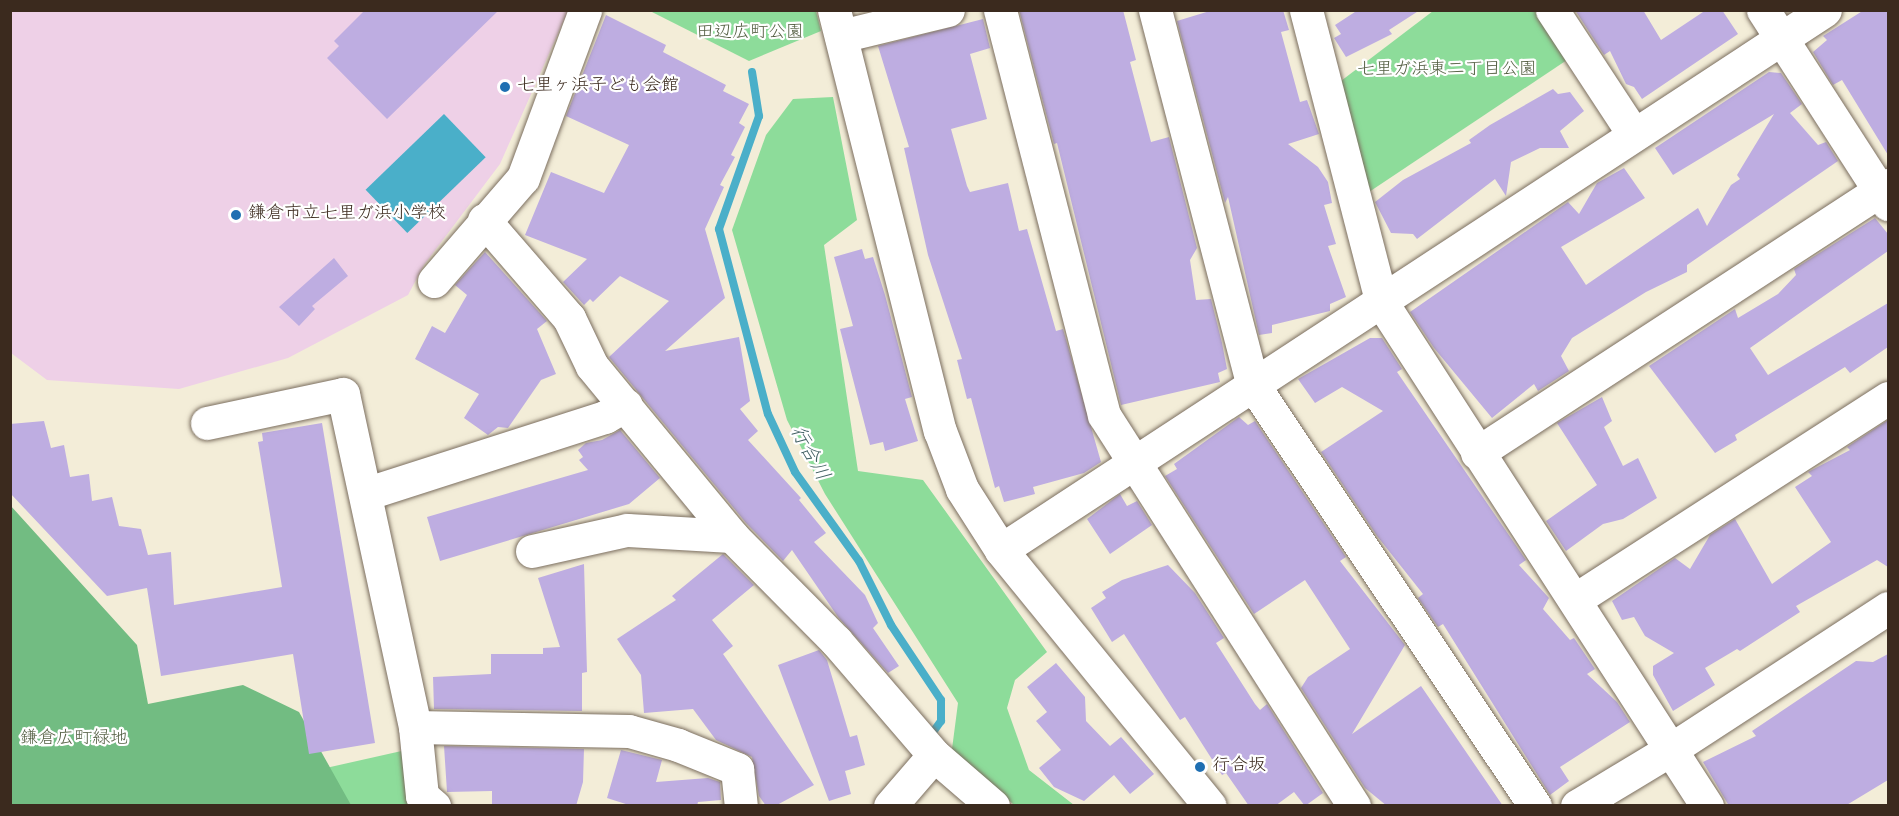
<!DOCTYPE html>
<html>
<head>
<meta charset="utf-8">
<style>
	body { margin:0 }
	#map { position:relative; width:1899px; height:816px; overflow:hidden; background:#f3edd8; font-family:Dekko,"Klee One",sans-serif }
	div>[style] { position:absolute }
	.built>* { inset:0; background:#eed0e7 }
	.green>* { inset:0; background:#8ddc9a }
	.forest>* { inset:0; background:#72bc82 }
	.water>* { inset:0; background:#4aafc9; transform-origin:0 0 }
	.stream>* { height:8px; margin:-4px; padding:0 4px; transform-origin:4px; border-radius:4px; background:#4aafc9 }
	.building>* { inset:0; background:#beade1 }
	.roads { filter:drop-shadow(0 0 2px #7b6e5f) drop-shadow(0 0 2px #7b6e5f) }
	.minor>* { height:33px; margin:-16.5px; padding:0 16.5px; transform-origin:16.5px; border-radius:16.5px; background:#fff }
	.dots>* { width:16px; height:16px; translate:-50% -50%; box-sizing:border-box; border:3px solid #fff; border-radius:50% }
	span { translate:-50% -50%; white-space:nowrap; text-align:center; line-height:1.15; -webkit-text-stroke:4.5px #fff; paint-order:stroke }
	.park-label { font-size:18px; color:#545f43 }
	.poi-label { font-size:18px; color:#3b2a1e }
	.left { translate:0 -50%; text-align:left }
	.water-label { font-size:20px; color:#415f62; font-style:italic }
	.frame { position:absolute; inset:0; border:12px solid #3b2a1e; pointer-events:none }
</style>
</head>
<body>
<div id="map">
	<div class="built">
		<div style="clip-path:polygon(11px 11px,568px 11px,500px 164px,424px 265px,408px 295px,288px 358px,179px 389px,47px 380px,11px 353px)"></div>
	</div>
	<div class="green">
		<div style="clip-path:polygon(650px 11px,816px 11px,821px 31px,749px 61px)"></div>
		<div style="clip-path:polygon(1433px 11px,1536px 11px,1567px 60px,1366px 194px,1337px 84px)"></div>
		<div style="clip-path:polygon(833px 97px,857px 220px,824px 245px,858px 471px,923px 480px,1047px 652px,1015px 680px,1007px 708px,1029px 770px,1074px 805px,1014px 805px,952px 749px,958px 703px,825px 494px,787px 420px,732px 230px,766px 135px,793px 99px)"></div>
		<div style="clip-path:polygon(406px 750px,414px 805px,303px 806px,317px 770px)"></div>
	</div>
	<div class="forest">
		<div style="clip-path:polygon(10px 505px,137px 645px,148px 704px,243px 685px,299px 712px,351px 805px,11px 805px)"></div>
	</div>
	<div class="water">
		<div style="left:444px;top:114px;width:60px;height:109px;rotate:46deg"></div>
	</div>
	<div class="stream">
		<div style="left:752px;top:72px;width:45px;rotate:81deg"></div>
		<div style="left:759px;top:116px;width:120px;rotate:109.5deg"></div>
		<div style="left:719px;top:229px;width:191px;rotate:75.2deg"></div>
		<div style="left:768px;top:414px;width:64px;rotate:65deg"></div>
		<div style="left:795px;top:472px;width:110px;rotate:54.3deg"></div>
		<div style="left:859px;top:561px;width:72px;rotate:63.4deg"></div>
		<div style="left:891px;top:625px;width:90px;rotate:56.3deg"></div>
		<div style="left:941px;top:700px;width:21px;rotate:90deg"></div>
		<div style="left:941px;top:721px;width:22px;rotate:126deg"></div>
	</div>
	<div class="building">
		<div style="clip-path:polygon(365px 10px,499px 10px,387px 119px,327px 58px,339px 46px,334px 41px)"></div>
		<div style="clip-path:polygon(1019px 10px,1123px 10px,1136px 60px,1130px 62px,1151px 142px,1169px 137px,1197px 248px,1190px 260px,1196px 300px,1211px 299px,1222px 343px,1227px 369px,1218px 373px,1220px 382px,1121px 405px,1057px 143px,1054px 144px)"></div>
		<div style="clip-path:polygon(1213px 10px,1283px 10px,1289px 30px,1281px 32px,1300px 102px,1307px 100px,1319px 134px,1288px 144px,1318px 167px,1328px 182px,1332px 203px,1324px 205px,1336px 244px,1328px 246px,1346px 297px,1330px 304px,1330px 311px,1272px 325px,1272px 333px,1259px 335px,1228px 197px,1225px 203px,1177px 21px)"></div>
		<div style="clip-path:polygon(1358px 10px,1420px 10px,1389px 30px,1392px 34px,1346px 57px,1334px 38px,1341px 34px,1335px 25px)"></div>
		<div style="clip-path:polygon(1575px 10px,1643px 10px,1661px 40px,1706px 10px,1722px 10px,1738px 34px,1642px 99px,1634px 87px,1626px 84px,1610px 51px,1604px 55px)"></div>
		<div style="clip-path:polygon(1864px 10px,1888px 10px,1888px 155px,1842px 80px,1833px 85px,1813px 52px,1827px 40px,1823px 36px)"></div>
		<div style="clip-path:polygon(606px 15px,666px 45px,663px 52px,726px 85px,723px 91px,749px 104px,739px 123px,745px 127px,731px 155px,735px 157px,720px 185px,724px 187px,705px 229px,725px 298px,665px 351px,739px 337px,750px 401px,740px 409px,758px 431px,748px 440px,801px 498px,799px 500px,826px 533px,814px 542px,865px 595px,878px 623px,873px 628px,899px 666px,888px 673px,838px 617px,792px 550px,783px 561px,746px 523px,609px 357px,669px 301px,620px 276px,593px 302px,590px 299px,584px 305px,563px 282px,587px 259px,525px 235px,551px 172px,604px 193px,629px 145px,566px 116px)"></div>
		<div style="clip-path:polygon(983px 19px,990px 48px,970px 54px,987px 119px,951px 129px,967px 186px,970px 192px,1008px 183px,1019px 231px,1027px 229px,1056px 331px,1063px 329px,1101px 462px,1084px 473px,1033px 487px,1035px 494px,1004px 502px,999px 486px,995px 488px,971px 398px,967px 399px,957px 360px,962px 359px,928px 255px,904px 148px,909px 147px,878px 46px)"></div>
		<div style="clip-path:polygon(1769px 72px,1781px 73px,1802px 104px,1790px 113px,1818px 145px,1826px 142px,1838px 161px,1687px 265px,1687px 272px,1646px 292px,1572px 338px,1561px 356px,1569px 371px,1538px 391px,1534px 384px,1492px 418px,1434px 348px,1410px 312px,1568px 202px,1579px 214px,1597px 183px,1624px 168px,1645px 198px,1561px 247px,1586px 285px,1698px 208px,1707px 226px,1731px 185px,1740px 179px,1737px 175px,1774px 114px,1673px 175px,1655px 148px)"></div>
		<div style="clip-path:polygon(1553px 89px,1558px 94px,1570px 92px,1584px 111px,1560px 131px,1569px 148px,1540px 148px,1511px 162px,1506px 196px,1495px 179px,1417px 239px,1413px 234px,1391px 233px,1375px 202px,1403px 180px,1471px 143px,1469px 140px,1490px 125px)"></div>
		<div style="clip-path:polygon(1875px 218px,1888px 234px,1888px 251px,1750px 348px,1768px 375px,1888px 303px,1888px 347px,1850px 373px,1845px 367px,1735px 435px,1737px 440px,1715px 453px,1649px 366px,1735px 309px,1738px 318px,1778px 294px,1796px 275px,1794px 269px)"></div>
		<div style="clip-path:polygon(862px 249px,865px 259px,873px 257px,885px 295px,912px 397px,905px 399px,918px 441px,885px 451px,883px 442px,870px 445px,840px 329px,853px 326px,834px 257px)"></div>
		<div style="clip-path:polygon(485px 252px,547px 321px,537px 329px,556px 374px,541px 380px,508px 428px,498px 427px,488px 435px,464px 418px,479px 394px,415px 359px,432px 326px,445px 333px,467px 295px,455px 285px)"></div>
		<div style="clip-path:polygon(334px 258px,348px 276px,312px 306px,315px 309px,299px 326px,279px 307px)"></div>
		<div style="clip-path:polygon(1370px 338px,1382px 338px,1402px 369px,1397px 372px,1526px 560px,1519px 565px,1549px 598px,1543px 609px,1570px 640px,1574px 638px,1595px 669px,1587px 674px,1617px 702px,1630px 722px,1560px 767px,1569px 781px,1550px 795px,1443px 624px,1438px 627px,1418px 598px,1423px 594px,1377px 536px,1321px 452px,1383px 411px,1342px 387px,1315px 403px,1298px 379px)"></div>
		<div style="clip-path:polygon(1602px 397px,1612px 421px,1604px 427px,1623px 466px,1638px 458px,1657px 498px,1623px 519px,1603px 524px,1566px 551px,1546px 521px,1597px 485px,1557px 423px)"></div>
		<div style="clip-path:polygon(1239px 417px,1248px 425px,1255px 421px,1346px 557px,1340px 561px,1405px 645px,1352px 734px,1421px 686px,1503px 806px,1387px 806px,1365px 788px,1301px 688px,1308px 677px,1350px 649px,1305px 580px,1254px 614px,1165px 476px,1177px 469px,1174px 464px)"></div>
		<div style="clip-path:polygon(1888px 420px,1888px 567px,1877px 560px,1796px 606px,1800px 612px,1740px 651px,1737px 649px,1705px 668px,1715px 685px,1673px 711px,1653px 675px,1653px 666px,1674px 653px,1645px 636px,1634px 617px,1622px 620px,1612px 601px,1675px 558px,1690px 569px,1710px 535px,1735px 519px,1772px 584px,1831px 542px,1795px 487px,1812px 476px,1808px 472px,1850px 450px,1847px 447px)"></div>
		<div style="clip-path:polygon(44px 421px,51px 448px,64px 445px,70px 477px,89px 474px,92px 501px,112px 497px,119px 526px,141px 529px,148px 555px,171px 552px,174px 605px,282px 587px,258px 442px,263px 441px,262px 433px,322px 423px,375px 743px,309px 754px,293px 654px,161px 676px,147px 588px,107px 596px,10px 493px,10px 424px)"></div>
		<div style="clip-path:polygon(620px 430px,660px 478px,629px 504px,440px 561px,427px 517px,588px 470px,579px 460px,583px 457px,578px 450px,586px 443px,602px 440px)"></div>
		<div style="clip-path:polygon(1120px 494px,1127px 506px,1137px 501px,1152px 525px,1110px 554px,1087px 519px)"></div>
		<div style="clip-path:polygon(723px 554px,754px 585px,712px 620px,733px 646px,723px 654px,814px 785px,775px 806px,766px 806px,759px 796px,752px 757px,716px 740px,693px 709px,644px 713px,641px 675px,617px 639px,676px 600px,672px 596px)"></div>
		<div style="clip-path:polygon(584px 564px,587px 672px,582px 673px,582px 711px,434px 709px,433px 677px,491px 674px,491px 654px,543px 654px,543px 648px,560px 647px,538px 578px)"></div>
		<div style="clip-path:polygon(1168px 565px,1195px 593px,1224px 638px,1216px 643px,1255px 704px,1260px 710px,1267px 704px,1323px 793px,1305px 806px,1294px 792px,1275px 806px,1249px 806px,1226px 773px,1222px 775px,1185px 717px,1180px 720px,1124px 634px,1112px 642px,1091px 608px,1106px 598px,1102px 592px,1122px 580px)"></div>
		<div style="clip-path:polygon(819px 650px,827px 660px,850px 737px,857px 735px,865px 765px,845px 771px,851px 794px,829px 801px,778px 665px)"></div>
		<div style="clip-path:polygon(1888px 654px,1888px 780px,1845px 806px,1729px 806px,1703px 762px,1756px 736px,1752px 731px,1856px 661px,1873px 662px)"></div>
		<div style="clip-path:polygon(1056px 663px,1085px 697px,1086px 721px,1110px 746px,1121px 737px,1154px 774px,1130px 794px,1114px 775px,1084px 801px,1054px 787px,1039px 768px,1061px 750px,1036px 721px,1047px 712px,1027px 687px)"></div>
		<div style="clip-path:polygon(444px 746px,584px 749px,583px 782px,576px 806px,492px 806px,492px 791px,447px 792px)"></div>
		<div style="clip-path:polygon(621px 750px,662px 760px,656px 782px,708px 778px,720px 782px,721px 800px,698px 802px,697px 806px,632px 806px,607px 798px)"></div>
	</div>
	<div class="roads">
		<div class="minor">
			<div style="left:834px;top:10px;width:434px;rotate:75.9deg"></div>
			<div style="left:940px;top:431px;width:62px;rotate:69.2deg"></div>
			<div style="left:962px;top:489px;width:72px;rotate:57.4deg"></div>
			<div style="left:1001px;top:550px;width:330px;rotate:50.8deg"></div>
			<div style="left:1000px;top:10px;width:418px;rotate:75.6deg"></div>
			<div style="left:1104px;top:415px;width:464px;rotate:57.4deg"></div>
			<div style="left:1155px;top:10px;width:385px;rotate:75.4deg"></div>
			<div style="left:1252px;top:383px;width:509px;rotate:56.22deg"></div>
			<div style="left:1306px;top:10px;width:303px;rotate:75.5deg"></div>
			<div style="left:1382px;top:303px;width:599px;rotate:57.13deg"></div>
			<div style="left:1552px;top:10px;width:149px;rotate:56.7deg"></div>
			<div style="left:1763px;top:10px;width:231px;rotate:57.2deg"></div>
			<div style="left:841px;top:36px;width:110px;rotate:-13.7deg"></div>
			<div style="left:484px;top:220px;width:130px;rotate:49.1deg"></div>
			<div style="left:569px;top:318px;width:53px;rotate:64.4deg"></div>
			<div style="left:592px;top:366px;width:220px;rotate:50.5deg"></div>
			<div style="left:732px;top:536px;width:148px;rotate:45.3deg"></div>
			<div style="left:836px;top:641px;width:150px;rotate:49.3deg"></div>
			<div style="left:934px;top:755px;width:78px;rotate:40.8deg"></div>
			<div style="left:434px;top:281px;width:136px;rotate:-49.2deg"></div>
			<div style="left:523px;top:178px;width:179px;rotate:-69.7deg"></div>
			<div style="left:207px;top:423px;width:139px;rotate:-12deg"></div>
			<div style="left:343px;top:394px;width:341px;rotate:77.8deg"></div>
			<div style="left:415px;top:727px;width:69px;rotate:84.2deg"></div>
			<div style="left:422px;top:796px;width:16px;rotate:40deg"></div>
			<div style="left:1477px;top:453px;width:491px;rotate:-33.1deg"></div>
			<div style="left:368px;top:493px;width:249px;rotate:-17.8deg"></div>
			<div style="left:605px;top:417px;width:24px;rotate:-30deg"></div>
			<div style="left:1001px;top:550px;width:985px;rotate:-33.24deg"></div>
			<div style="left:532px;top:551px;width:97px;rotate:-12.5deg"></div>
			<div style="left:627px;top:530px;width:105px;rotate:3.3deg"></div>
			<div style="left:1576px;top:599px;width:371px;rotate:-32.8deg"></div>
			<div style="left:415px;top:727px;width:214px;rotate:1.1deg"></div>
			<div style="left:629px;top:731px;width:51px;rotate:15.9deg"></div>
			<div style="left:678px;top:745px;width:64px;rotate:22.1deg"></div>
			<div style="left:737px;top:769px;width:37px;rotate:84deg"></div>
			<div style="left:890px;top:806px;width:67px;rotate:-49.2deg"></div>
			<div style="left:1577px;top:806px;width:109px;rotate:-31.1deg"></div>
			<div style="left:1670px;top:750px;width:260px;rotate:-33.1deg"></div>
		</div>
	</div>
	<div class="dots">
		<div style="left:505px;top:87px;background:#1f6fb2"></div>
		<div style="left:236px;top:215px;background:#1f6fb2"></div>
		<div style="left:1200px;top:767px;background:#1f6fb2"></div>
	</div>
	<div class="park-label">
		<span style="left:750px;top:34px">田辺広町公園</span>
		<span style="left:1447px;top:71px">七里ガ浜東二丁目公園</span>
		<span style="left:74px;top:740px">鎌倉広町緑地</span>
	</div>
	<div class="poi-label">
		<span class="left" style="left:517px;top:87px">七里ヶ浜子ども会館</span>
		<span class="left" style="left:248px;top:215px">鎌倉市立七里ガ浜小学校</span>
		<span class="left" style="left:1212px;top:767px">行合坂</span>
	</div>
	<div class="water-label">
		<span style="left:808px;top:454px;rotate:61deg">行合川</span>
	</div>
	<div class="frame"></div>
</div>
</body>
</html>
